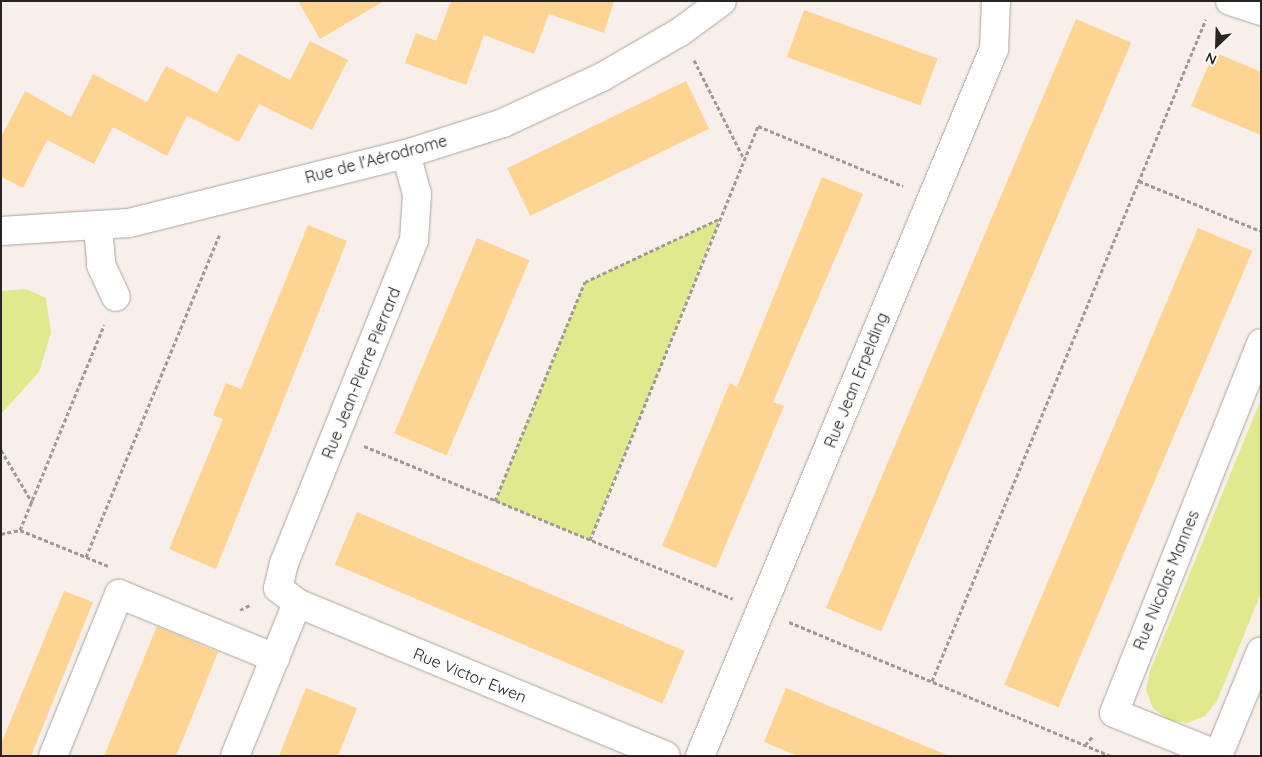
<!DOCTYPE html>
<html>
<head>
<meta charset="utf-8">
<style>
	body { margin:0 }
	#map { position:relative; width:1262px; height:757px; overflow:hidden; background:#f8efea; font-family:Quicksand,sans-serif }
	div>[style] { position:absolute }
	.green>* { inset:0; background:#e1e98f }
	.building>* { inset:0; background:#fed492; transform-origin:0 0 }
	.path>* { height:3px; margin-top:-1.5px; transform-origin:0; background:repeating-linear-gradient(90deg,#a09a96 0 4px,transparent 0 6.5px) }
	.roads { filter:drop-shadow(0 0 1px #aaa39e) drop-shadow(0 0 1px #aaa39e) }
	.minor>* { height:28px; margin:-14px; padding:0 14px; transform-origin:14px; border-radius:14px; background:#fff }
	span { translate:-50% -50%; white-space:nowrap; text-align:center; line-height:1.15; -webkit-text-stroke:4px #fefefe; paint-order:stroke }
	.street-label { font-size:16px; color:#272422 }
	.frame { position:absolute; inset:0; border:2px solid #272422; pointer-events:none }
	.north { position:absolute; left:1192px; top:20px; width:50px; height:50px; -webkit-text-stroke:4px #fefefe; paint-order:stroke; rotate:204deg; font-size:14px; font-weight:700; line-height:20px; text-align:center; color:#272422 }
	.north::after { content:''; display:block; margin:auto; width:18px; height:22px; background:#272422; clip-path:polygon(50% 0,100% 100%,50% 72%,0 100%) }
</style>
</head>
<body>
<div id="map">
	<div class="green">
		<div style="clip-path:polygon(720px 219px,590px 540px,495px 501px,585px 282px)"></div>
		<div style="clip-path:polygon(26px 289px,46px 298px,51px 333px,39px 372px,1px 414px,1px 291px)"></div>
		<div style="clip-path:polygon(1261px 399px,1261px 593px,1217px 701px,1205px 716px,1187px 723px,1168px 720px,1153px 708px,1146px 690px,1150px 671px)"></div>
	</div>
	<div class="building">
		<div style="clip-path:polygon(298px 1px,384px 1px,320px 39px)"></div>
		<div style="clip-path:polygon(451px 1px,614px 1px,604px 33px,549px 14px,534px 54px,484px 35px,466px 85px,405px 63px,416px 33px,436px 41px)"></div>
		<div style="left:804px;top:10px;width:142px;height:50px;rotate:20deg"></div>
		<div style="left:1076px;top:19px;width:60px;height:640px;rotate:23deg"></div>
		<div style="clip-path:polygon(310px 41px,348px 60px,312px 130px,259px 104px,239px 142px,187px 116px,167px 156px,113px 127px,94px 164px,47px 140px,23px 188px,1px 177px,1px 137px,25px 91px,71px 117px,93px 74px,147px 102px,166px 66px,217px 93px,238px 53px,290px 80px)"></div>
		<div style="clip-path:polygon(1214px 52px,1261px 72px,1261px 135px,1191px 106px)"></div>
		<div style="left:686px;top:81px;width:53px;height:199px;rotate:64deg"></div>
		<div style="clip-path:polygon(822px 177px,863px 194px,773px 402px,784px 406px,716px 568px,662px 546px,730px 383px,737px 387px)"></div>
		<div style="clip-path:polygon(308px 225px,347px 241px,216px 569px,169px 549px,223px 419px,213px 415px,226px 383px,241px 389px)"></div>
		<div style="left:1198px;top:228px;width:59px;height:496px;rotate:23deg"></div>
		<div style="left:477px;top:238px;width:57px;height:212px;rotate:23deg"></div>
		<div style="left:357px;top:512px;width:356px;height:57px;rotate:23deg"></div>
		<div style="clip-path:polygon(64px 591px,93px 602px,31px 756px,1px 756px,1px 744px)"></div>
		<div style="clip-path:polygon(157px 626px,218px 652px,205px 685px,176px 756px,104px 756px)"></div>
		<div style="clip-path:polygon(306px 688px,357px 708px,338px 756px,279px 756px)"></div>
		<div style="clip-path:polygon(786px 688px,947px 755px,946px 756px,798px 756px,764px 742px)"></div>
	</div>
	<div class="path">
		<div style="left:694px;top:60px;width:111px;rotate:63.2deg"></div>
		<div style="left:1139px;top:181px;width:132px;rotate:22.3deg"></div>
		<div style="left:364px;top:446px;width:399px;rotate:22.5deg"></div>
		<div style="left:1px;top:450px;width:61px;rotate:59.2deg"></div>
		<div style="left:495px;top:501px;width:237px;rotate:-67.7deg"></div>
		<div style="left:585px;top:282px;width:148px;rotate:-25.2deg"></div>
		<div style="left:20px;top:530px;width:222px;rotate:-67.7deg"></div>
		<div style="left:1px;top:534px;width:19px;rotate:-12deg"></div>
		<div style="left:20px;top:530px;width:95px;rotate:22.2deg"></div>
		<div style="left:590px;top:540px;width:447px;rotate:-67.9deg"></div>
		<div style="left:758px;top:126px;width:157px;rotate:22.5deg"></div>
		<div style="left:86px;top:557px;width:351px;rotate:-67.5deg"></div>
		<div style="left:240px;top:610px;width:13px;rotate:-27deg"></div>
		<div style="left:789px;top:622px;width:349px;rotate:22.6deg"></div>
		<div style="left:932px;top:681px;width:716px;rotate:-67.52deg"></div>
		<div style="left:1085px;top:745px;width:12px;rotate:-48deg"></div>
	</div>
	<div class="roads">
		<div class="minor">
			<div style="left:1230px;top:1px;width:33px;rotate:18deg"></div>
			<div style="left:406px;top:154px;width:41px;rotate:74.6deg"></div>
			<div style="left:417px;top:194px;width:46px;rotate:93.7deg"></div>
			<div style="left:414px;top:240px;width:348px;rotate:111.9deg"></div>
			<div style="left:284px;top:563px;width:26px;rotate:103deg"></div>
			<div style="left:278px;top:588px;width:24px;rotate:38deg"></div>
			<div style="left:297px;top:603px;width:399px;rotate:22.5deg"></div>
			<div style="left:98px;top:227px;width:38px;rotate:85deg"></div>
			<div style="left:101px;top:265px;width:35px;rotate:65deg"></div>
			<div style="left:1px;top:231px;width:128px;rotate:-3.6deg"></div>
			<div style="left:129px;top:223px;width:285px;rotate:-14deg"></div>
			<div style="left:406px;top:154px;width:102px;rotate:-17.7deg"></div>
			<div style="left:503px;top:123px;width:109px;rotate:-24.9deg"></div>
			<div style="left:602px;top:77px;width:90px;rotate:-30deg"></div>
			<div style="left:680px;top:32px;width:52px;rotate:-36.4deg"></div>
			<div style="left:1218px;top:755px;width:112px;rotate:-158deg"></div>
			<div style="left:1114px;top:713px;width:398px;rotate:-68.3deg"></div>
			<div style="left:53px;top:756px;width:175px;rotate:-67.8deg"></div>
			<div style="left:119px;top:594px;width:169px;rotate:22.3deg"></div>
			<div style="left:235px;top:756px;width:165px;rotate:-67.9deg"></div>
			<div style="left:700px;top:756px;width:766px;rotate:-67.42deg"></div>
			<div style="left:994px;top:49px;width:48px;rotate:-87.6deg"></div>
			<div style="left:1218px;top:756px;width:113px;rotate:-67.7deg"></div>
		</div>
	</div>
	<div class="street-label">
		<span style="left:376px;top:159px;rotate:-15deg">Rue de l'Aérodrome</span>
		<span style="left:361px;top:373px;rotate:-68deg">Rue Jean-Pierre Pierrard</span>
		<span style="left:856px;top:380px;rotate:-68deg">Rue Jean Erpelding</span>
		<span style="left:1166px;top:580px;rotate:-68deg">Rue Nicolas Mannes</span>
		<span style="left:470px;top:675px;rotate:22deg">Rue Victor Ewen</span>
	</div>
	<div class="frame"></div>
	<div class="north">N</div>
</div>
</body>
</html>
